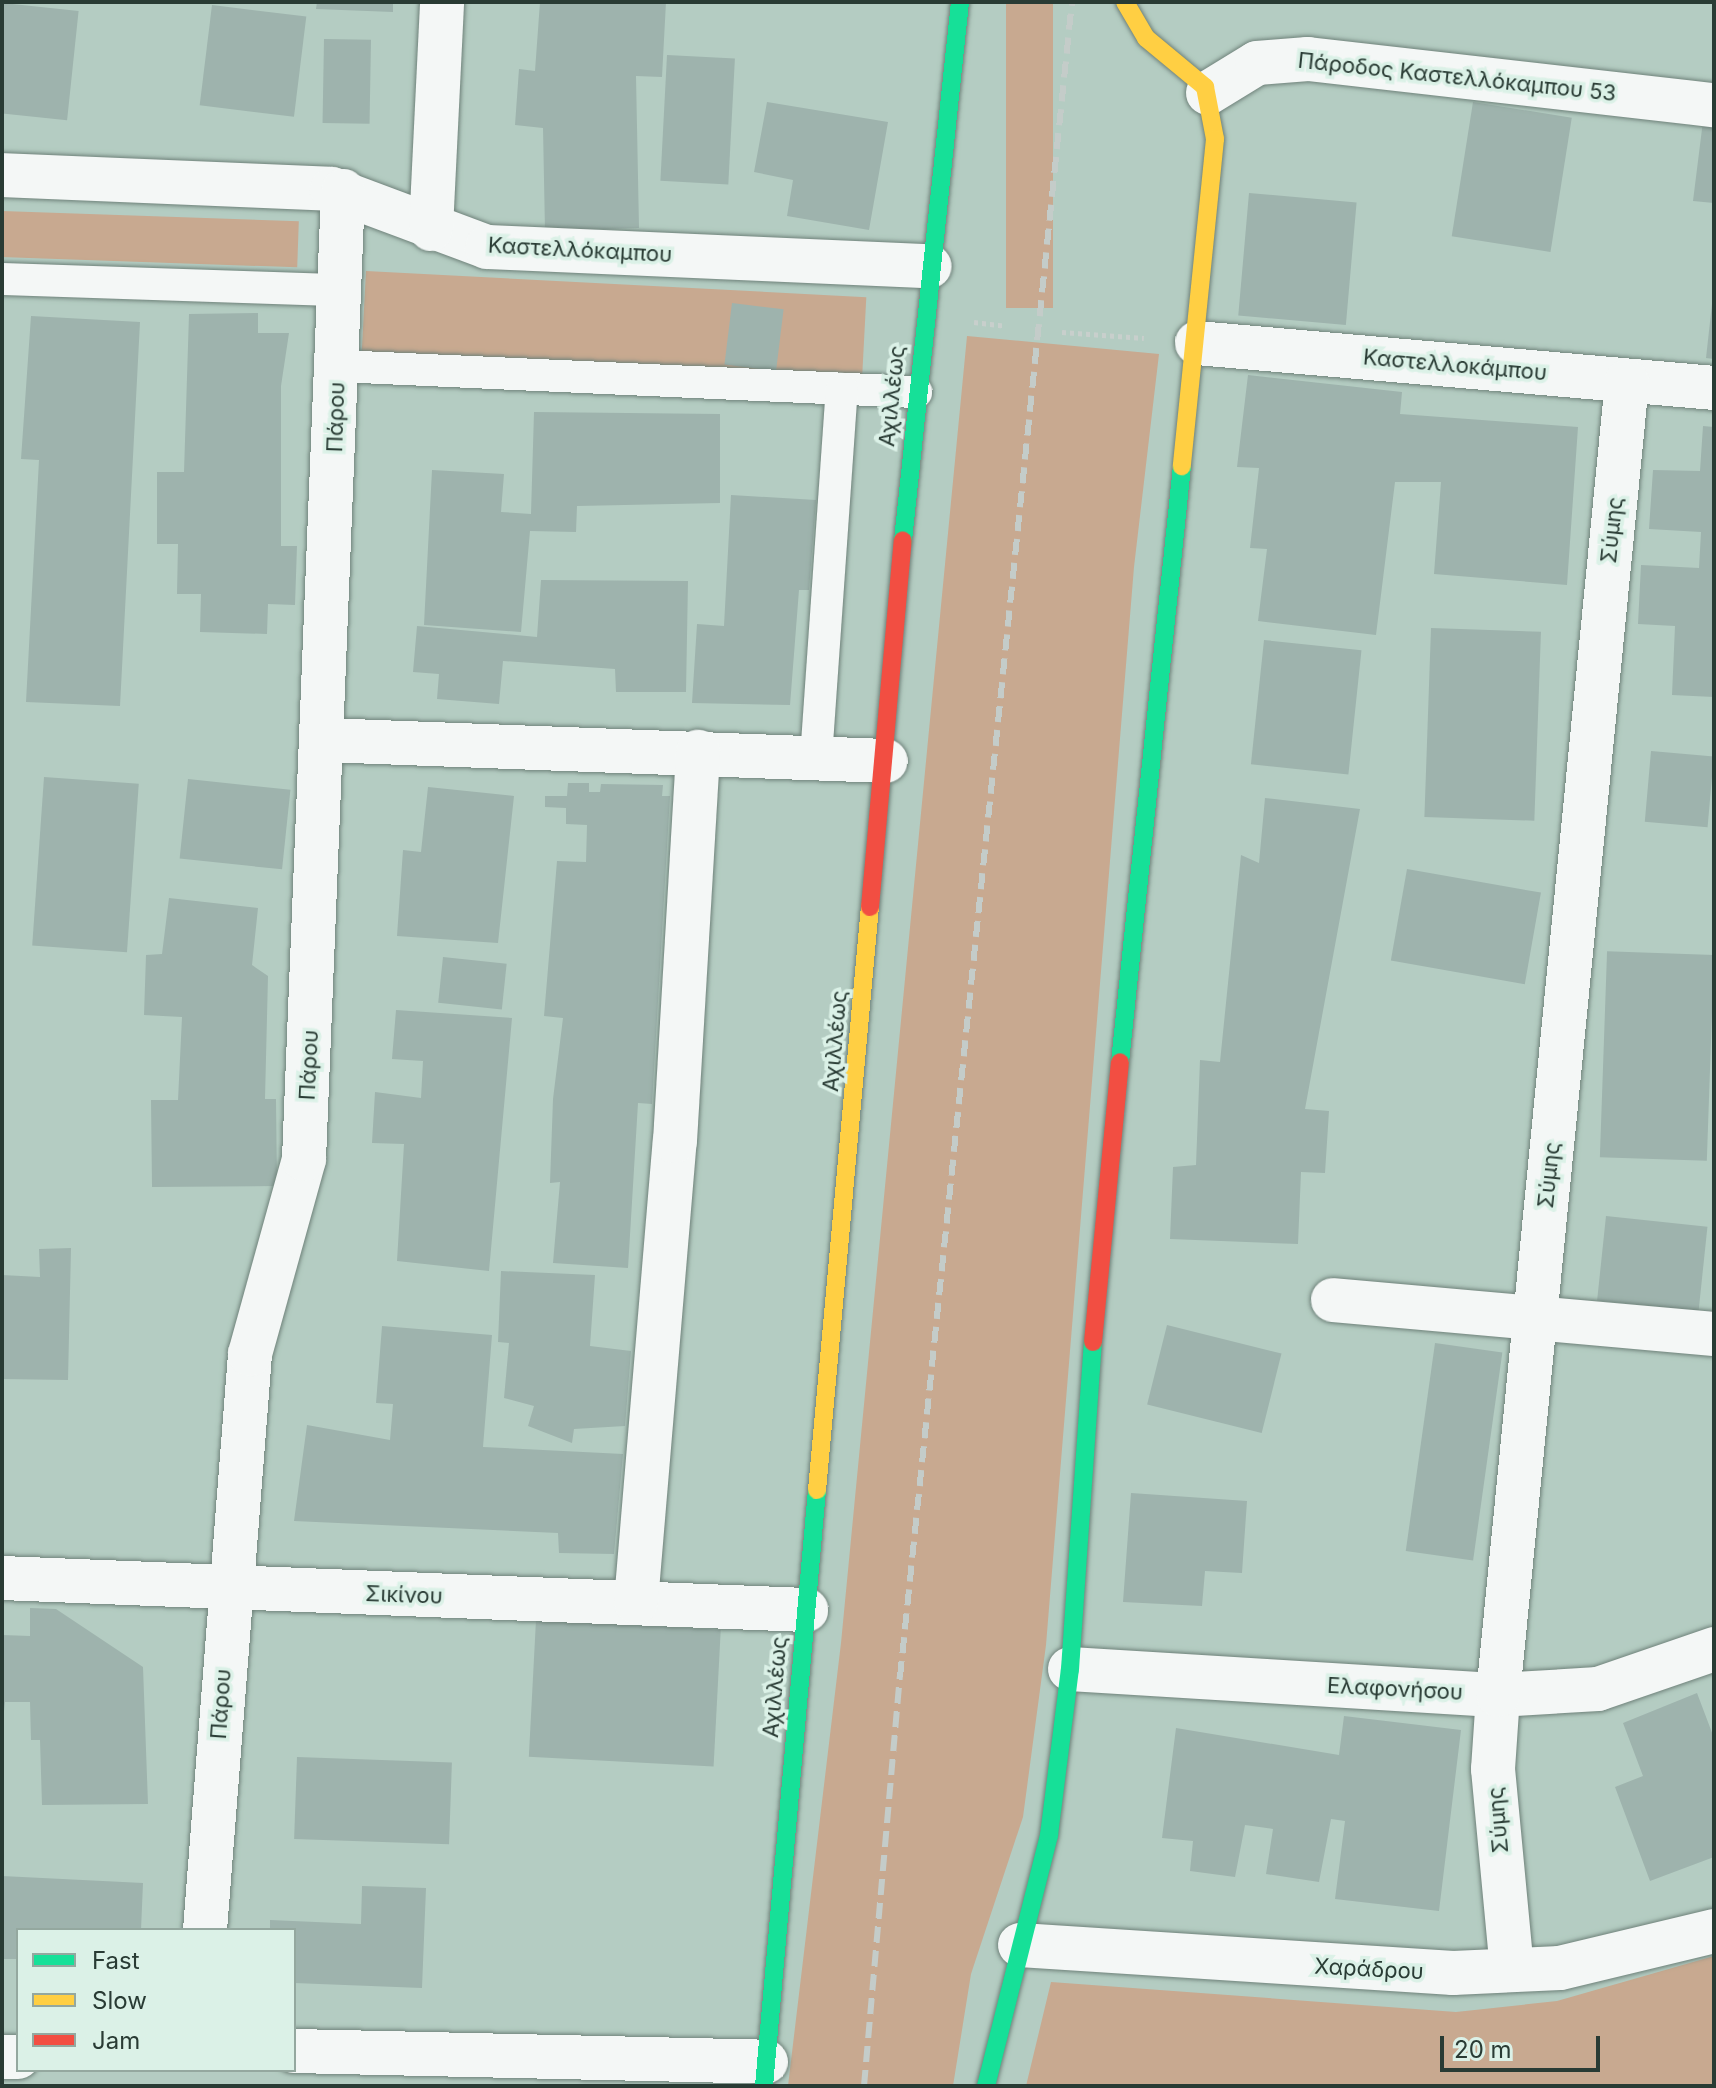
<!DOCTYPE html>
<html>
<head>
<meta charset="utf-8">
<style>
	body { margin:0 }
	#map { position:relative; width:1716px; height:2088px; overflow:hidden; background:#b4ccc2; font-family:Inter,sans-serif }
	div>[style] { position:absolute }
	.green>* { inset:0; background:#c8a990; transform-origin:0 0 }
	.building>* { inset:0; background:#9eb3ad; transform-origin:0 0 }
	.path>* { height:5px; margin-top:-2.5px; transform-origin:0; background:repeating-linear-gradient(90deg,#c8cfcc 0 4px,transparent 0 8px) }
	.roads { filter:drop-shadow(0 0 2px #6f827a) drop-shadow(0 0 2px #6f827a) }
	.lane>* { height:32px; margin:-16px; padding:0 16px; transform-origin:16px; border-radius:16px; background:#f4f7f6 }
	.street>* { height:44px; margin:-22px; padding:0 22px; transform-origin:22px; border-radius:22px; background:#f4f7f6 }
	.fast>* { height:18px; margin:-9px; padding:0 9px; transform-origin:9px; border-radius:9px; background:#16e098 }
	.slow>* { height:18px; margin:-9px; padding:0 9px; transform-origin:9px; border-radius:9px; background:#ffcf43 }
	.jam>* { height:18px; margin:-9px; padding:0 9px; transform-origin:9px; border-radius:9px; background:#f24e42 }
	.rail>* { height:6px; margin-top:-3px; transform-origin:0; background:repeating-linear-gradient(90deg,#c4ccc9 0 16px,transparent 0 24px) }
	span { translate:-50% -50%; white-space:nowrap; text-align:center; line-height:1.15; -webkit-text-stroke:7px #dbf1e7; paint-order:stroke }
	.street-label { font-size:22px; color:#293b34 }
	.frame { position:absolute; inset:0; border:4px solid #293b34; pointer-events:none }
	.legend { position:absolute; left:16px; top:1928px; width:280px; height:144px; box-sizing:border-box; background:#dbf1e7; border:2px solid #94a89f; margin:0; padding:10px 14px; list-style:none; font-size:24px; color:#293b34 }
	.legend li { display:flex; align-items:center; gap:16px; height:40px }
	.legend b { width:40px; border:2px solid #94a89f }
	.scale { position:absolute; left:1440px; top:2036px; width:160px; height:36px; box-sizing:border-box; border:4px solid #293b34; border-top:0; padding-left:10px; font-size:24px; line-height:28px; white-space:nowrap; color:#293b34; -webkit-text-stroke:6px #dbf1e7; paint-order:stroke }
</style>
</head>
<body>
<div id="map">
	<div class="green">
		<div style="left:1006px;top:2px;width:47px;height:306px"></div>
		<div style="left:2px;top:211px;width:297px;height:46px;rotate:2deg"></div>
		<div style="left:366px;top:271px;width:501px;height:82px;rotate:3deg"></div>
		<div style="clip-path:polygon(967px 336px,1159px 354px,1134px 567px,1046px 1645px,1023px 1817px,971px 1974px,953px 2086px,788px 2086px,841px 1643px)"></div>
		<div style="clip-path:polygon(1714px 1956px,1714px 2086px,1026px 2086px,1051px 1982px,1456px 2012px,1557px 2001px)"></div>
	</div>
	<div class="building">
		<div style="clip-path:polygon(317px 2px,393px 2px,393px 12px,316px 9px)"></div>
		<div style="clip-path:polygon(540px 2px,666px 2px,662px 77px,636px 76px,639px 228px,545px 231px,543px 128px,515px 125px,519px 69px,535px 71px)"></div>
		<div style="left:3px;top:3px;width:76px;height:110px;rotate:6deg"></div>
		<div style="left:212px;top:5px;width:95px;height:101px;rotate:7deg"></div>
		<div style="left:324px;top:39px;width:47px;height:84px;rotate:1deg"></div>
		<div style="left:667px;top:55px;width:68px;height:126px;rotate:3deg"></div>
		<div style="clip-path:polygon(767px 102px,888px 122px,869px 230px,787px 216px,793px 180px,754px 172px)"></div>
		<div style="left:1473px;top:102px;width:100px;height:136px;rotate:9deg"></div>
		<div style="clip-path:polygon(1704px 113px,1714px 114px,1714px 203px,1693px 201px)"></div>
		<div style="left:1249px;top:193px;width:108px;height:123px;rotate:5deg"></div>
		<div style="left:732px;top:303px;width:52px;height:62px;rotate:7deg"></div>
		<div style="clip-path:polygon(1712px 304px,1714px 304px,1714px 359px,1706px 358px)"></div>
		<div style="clip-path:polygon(258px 313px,258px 333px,289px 333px,281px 386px,281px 546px,297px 546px,295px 605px,268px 604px,267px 634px,200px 632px,201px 594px,177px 594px,178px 544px,157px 544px,157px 472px,184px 472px,189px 314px)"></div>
		<div style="clip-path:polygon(31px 316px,140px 322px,120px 706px,26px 702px,39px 460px,21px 459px)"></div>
		<div style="clip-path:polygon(1248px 375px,1402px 392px,1400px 414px,1578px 427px,1567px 585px,1434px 574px,1441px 482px,1395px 482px,1376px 635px,1258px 621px,1267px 549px,1250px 548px,1259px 468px,1237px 467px)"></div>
		<div style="clip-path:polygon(534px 412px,720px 414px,720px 503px,577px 506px,576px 532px,530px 531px,521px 632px,424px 625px,432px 470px,504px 474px,501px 512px,531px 514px)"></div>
		<div style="clip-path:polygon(1703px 426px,1714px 427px,1714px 697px,1672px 695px,1675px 626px,1638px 624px,1641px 565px,1699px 568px,1701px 532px,1649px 529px,1653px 470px,1700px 471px)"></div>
		<div style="clip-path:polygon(731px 495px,816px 500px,809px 590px,799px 590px,790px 705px,692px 703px,697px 624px,724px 626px)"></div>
		<div style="clip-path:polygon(541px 580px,688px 581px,686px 692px,616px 692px,615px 669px,503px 661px,499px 704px,437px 699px,439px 674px,413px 672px,417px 626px,537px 637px)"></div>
		<div style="left:1431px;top:628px;width:110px;height:189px;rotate:2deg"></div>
		<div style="left:1264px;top:640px;width:98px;height:125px;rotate:6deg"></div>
		<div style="left:1651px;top:751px;width:63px;height:71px;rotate:5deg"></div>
		<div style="left:44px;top:777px;width:95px;height:169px;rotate:4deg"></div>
		<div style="left:188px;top:779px;width:103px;height:80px;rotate:6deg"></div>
		<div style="clip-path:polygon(568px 783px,589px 783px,589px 792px,600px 792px,601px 784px,663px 785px,662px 796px,670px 796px,652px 1104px,638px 1103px,628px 1268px,553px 1263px,560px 1182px,550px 1183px,553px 1099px,563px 1018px,544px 1016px,557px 861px,586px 862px,587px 825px,566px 824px,566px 808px,545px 807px,545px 796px,567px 796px)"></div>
		<div style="clip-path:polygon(428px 787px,514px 796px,498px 943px,397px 936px,403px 850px,421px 852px)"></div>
		<div style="clip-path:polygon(1265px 798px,1360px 809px,1305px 1109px,1329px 1111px,1325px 1173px,1301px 1172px,1298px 1244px,1170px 1239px,1173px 1167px,1196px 1165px,1200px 1060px,1220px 1062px,1241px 855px,1259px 863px)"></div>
		<div style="left:1407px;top:869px;width:136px;height:93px;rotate:10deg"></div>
		<div style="clip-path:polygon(169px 898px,258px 908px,252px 965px,268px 976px,265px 1099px,276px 1099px,277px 1186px,152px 1187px,151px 1100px,178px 1100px,182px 1017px,144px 1015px,146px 955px,162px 954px)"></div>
		<div style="left:1714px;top:955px;width:206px;height:107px;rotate:92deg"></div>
		<div style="left:443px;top:957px;width:64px;height:46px;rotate:6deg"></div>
		<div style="clip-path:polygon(396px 1010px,512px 1018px,489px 1271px,397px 1261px,404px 1144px,372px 1143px,375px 1092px,421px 1098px,423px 1061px,392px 1059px)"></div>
		<div style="left:1606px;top:1216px;width:102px;height:85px;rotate:6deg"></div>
		<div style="clip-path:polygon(71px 1248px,68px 1380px,2px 1379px,2px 1275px,40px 1277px,39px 1249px)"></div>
		<div style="clip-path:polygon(501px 1271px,595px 1275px,590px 1346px,631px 1351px,625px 1426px,574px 1429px,572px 1443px,528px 1426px,534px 1406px,504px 1398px,509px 1343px,498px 1342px)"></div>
		<div style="left:1167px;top:1325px;width:118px;height:82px;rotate:14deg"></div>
		<div style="clip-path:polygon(382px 1326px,492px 1335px,483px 1447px,623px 1454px,614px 1554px,559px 1553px,558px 1533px,294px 1521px,307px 1425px,390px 1440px,393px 1404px,376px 1403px)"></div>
		<div style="left:1435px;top:1343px;width:68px;height:210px;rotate:8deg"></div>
		<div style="clip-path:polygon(1131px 1493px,1247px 1501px,1242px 1573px,1205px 1571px,1202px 1606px,1123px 1602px)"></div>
		<div style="clip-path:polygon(30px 1608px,56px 1609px,143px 1667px,148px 1804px,42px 1805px,40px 1740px,31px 1740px,30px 1702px,5px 1702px,2px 1730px,2px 1635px,30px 1636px)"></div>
		<div style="left:536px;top:1620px;width:185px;height:137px;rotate:3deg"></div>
		<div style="clip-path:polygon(1697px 1693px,1714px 1738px,1714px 1857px,1650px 1881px,1615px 1787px,1643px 1776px,1623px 1723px)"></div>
		<div style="clip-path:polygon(1344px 1716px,1461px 1730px,1439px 1911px,1335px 1899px,1345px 1821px,1331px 1819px,1319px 1882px,1266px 1874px,1273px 1829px,1245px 1825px,1235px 1877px,1190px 1871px,1193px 1841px,1162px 1838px,1176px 1728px,1339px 1755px)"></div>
		<div style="left:297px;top:1757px;width:155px;height:82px;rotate:2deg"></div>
		<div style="clip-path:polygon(2px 1876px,143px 1883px,141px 1930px,18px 1930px,18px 1959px,2px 1959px)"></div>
		<div style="clip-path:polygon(362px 1886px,426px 1888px,422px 1988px,294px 1983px,294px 1930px,270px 1930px,270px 1920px,361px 1924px)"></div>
	</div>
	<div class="path">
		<div style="left:974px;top:322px;width:31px;rotate:7deg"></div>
		<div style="left:1062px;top:332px;width:82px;rotate:4.2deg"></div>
	</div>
	<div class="roads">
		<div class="lane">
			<div style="left:2px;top:279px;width:338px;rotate:1.9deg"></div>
			<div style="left:338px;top:366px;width:579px;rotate:2.58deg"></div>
			<div style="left:816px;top:758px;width:370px;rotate:-86deg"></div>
		</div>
		<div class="street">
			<div style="left:1208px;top:93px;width:57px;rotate:-31.5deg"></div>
			<div style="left:1257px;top:63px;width:51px;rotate:-4.5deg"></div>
			<div style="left:1308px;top:59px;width:409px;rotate:6.5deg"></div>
			<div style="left:2px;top:175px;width:330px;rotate:2.4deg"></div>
			<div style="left:332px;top:189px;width:165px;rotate:20.5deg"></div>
			<div style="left:487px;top:247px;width:443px;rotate:2.5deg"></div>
			<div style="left:431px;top:229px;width:227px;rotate:-87.2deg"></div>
			<div style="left:1197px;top:343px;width:519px;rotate:4.97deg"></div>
			<div style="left:324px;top:740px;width:562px;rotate:2.14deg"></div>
			<div style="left:1333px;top:1300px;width:383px;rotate:5.1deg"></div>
			<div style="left:2px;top:1578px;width:805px;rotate:2.28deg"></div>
			<div style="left:636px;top:1602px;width:463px;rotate:-85.2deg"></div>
			<div style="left:675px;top:1141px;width:390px;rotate:-86.6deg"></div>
			<div style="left:1070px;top:1669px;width:429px;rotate:3.5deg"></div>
			<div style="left:1498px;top:1695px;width:100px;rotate:-3.4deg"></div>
			<div style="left:1598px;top:1689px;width:123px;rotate:-19deg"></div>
			<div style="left:205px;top:1930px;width:578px;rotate:-85.53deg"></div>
			<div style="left:250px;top:1354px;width:202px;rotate:-74.5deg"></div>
			<div style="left:304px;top:1159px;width:969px;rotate:-87.69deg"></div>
			<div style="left:1020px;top:1945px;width:434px;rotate:3.7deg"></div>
			<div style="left:1453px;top:1973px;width:107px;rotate:-2.7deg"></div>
			<div style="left:1560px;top:1968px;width:158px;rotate:-13.5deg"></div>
			<div style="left:1512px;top:1970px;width:202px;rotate:-95.4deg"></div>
			<div style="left:1493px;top:1769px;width:74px;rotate:-86.1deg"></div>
			<div style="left:1498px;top:1695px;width:1320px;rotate:-84.39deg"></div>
			<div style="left:294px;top:2051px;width:472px;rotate:1.3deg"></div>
			<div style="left:2px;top:2057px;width:16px"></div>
		</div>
		<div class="fast">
			<div style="left:903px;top:540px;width:541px;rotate:-83.95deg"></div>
			<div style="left:1120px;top:1062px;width:599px;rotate:-84.06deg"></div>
			<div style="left:764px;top:2086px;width:598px;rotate:-84.92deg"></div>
			<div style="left:986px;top:2086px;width:259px;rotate:-75.9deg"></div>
			<div style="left:1049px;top:1835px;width:167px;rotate:-82.8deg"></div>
			<div style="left:1070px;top:1669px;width:328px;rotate:-86deg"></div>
		</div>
		<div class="slow">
			<div style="left:1125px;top:2px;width:42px;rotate:59.7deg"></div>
			<div style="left:1146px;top:38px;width:77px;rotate:39.7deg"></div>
			<div style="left:1205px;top:87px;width:53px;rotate:79.1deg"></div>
			<div style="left:1215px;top:139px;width:329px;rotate:95.8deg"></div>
			<div style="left:817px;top:1490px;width:585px;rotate:-84.81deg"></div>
		</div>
		<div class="jam">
			<div style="left:870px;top:907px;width:368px;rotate:-84.9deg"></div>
			<div style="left:1093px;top:1342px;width:281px;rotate:-84.5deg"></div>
		</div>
	</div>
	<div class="rail">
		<div style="left:864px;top:2086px;width:411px;rotate:-85deg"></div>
		<div style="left:900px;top:1677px;width:1684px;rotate:-84.14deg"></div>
	</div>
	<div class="street-label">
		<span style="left:1457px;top:77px;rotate:6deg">Πάροδος Καστελλόκαμπου 53</span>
		<span style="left:580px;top:250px;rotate:3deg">Καστελλόκαμπου</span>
		<span style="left:1455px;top:365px;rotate:5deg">Καστελλοκάμπου</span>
		<span style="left:892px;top:396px;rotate:-84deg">Αχιλλέως</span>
		<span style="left:336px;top:417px;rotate:-88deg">Πάρου</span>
		<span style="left:1612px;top:530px;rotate:-84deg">Σύμης</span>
		<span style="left:835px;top:1041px;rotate:-85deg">Αχιλλέως</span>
		<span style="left:309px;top:1065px;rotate:-87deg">Πάρου</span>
		<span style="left:1549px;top:1175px;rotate:-84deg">Σύμης</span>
		<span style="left:404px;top:1595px;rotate:2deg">Σικίνου</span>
		<span style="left:775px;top:1687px;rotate:-85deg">Αχιλλέως</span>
		<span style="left:1395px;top:1689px;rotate:3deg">Ελαφονήσου</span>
		<span style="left:221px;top:1704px;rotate:-86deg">Πάρου</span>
		<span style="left:1498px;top:1820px;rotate:-95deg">Σύμης</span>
		<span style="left:1369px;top:1969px;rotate:3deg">Χαράδρου</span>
	</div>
	<div class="frame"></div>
	<ul class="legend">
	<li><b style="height:10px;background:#16e098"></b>Fast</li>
	<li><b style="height:10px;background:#ffcf43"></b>Slow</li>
	<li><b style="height:10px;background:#f24e42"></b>Jam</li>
	</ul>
	<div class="scale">20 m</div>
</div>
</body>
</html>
